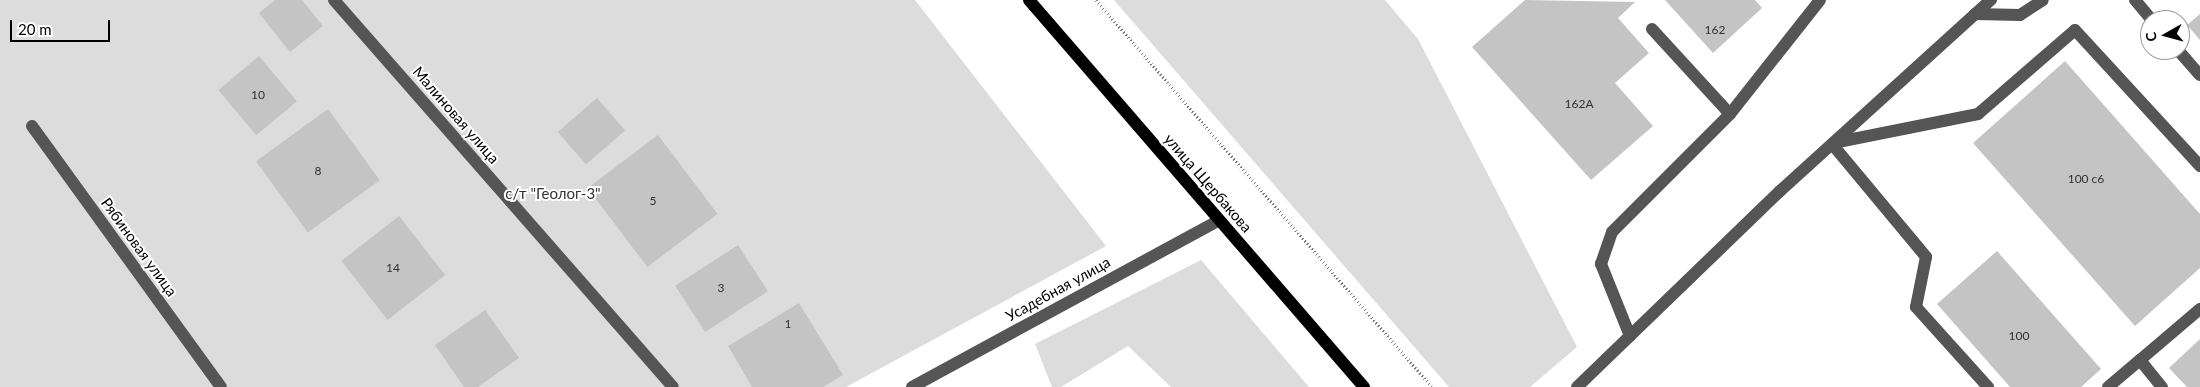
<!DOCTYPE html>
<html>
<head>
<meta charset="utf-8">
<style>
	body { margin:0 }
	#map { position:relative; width:2200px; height:387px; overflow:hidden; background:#fff; font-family:Lato,sans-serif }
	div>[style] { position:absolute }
	.green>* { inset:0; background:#dcdcdc }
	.building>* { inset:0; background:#c4c4c4; transform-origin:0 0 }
	.path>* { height:3px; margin-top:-1.5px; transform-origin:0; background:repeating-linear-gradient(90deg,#777 0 1px,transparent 0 3.5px) }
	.minor>* { height:12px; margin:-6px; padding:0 6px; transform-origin:6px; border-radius:6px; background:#555 }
	.major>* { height:12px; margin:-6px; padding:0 6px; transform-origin:6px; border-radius:6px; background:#000 }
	span { translate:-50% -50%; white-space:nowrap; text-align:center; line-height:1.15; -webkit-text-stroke:4px #fff; paint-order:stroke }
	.number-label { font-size:12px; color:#313131 }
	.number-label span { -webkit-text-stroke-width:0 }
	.street-label { font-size:15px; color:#000 }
	.park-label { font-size:15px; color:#333 }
	.north { position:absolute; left:2140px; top:10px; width:50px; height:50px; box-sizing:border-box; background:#fff; border:1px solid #999; border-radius:50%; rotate:263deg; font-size:14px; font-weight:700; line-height:20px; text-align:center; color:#000 }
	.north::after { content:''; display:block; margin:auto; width:18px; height:22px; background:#000; clip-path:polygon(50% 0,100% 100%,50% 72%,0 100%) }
	.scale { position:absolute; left:10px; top:20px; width:100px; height:22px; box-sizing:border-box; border:2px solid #000; border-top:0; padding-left:6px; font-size:15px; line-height:18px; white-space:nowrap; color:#000; -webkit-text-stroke:4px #fff; paint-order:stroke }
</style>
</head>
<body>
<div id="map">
	<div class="green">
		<div style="clip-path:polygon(0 0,915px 0,1106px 246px,846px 387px,0 387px)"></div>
		<div style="clip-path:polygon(1114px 0,1385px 0,1418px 39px,1577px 347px,1530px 387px,1449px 387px)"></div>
		<div style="clip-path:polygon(1201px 260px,1309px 387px,1171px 387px,1128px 346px,1061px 387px,1052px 387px,1035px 344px)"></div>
	</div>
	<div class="building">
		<div style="clip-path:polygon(275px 0,302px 0,323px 26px,290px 52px,259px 13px)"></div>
		<div style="clip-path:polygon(1525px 0,1635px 2px,1618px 18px,1649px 53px,1615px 83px,1653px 126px,1591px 180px,1472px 47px)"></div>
		<div style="clip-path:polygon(1665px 0,1755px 0,1762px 8px,1713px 53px)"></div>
		<div style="clip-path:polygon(2200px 14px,2200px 40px,2187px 25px)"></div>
		<div style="left:259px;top:56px;width:59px;height:53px;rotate:50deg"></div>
		<div style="clip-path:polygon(2065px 61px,2200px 214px,2200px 268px,2135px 326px,1973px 143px)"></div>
		<div style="left:597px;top:98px;width:43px;height:52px;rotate:49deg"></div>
		<div style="left:328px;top:109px;width:88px;height:89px;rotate:54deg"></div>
		<div style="left:658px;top:135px;width:99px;height:88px;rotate:53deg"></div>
		<div style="left:399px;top:216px;width:75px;height:73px;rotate:52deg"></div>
		<div style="left:738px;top:245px;width:55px;height:75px;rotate:57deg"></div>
		<div style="clip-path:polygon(1997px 251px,2101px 369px,2081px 387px,2010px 387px,1937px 304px)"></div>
		<div style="clip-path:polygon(799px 303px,843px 375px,823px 387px,752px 387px,728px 346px)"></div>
		<div style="clip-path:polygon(485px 310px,519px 358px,478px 387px,464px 387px,435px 345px)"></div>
		<div style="clip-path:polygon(2200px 339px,2200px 387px,2187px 387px,2169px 368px)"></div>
	</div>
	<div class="path">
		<div style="left:1096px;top:0;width:513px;rotate:49.03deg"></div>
	</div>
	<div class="minor">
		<div style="left:334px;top:0;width:514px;rotate:48.78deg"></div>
		<div style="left:2135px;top:0;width:26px;rotate:50deg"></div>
		<div style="left:1975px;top:14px;width:45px;rotate:1.3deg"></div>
		<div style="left:2020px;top:15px;width:27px;rotate:-33deg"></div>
		<div style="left:1652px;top:29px;width:115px;rotate:47.5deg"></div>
		<div style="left:2178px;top:50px;width:33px;rotate:49deg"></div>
		<div style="left:32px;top:126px;width:322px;rotate:54.1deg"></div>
		<div style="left:1833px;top:143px;width:148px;rotate:-11.3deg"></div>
		<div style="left:1978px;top:114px;width:128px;rotate:-40.9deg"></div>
		<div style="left:2075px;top:30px;width:185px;rotate:47.4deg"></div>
		<div style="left:1832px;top:144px;width:147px;rotate:50.2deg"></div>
		<div style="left:1926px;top:257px;width:51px;rotate:101.3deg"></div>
		<div style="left:1916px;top:307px;width:108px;rotate:48deg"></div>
		<div style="left:1630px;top:336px;width:78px;rotate:-111.9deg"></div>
		<div style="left:1601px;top:264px;width:34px;rotate:-71deg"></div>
		<div style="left:1612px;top:232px;width:167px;rotate:-45deg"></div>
		<div style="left:1730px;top:114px;width:145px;rotate:-51.7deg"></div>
		<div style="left:2140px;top:360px;width:79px;rotate:-40.4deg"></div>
		<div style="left:912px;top:387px;width:349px;rotate:-28.5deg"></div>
		<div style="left:1577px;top:387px;width:282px;rotate:-44deg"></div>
		<div style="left:1780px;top:191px;width:285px;rotate:-42.2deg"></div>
		<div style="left:2108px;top:387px;width:42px;rotate:-40.2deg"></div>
		<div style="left:2140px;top:360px;width:35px;rotate:51deg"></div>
	</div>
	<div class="major">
		<div style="left:1029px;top:0;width:512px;rotate:49.12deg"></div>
	</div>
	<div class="number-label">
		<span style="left:1715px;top:30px">162</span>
		<span style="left:258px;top:95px">10</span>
		<span style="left:1579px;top:104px">162А</span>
		<span style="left:318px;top:171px">8</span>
		<span style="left:2086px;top:179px">100 с6</span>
		<span style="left:653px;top:201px">5</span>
		<span style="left:393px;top:268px">14</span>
		<span style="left:721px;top:288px">3</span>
		<span style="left:788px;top:324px">1</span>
		<span style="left:2019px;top:336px">100</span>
	</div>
	<div class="street-label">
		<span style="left:456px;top:115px;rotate:49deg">Малиновая улица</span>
		<span style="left:1208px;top:183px;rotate:49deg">улица Щербакова</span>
		<span style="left:139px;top:247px;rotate:54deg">Рябиновая улица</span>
		<span style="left:1058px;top:289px;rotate:-29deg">Усадебная улица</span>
	</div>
	<div class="park-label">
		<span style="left:553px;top:194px">с/т "Геолог-3"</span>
	</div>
	<div class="north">С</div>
	<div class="scale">20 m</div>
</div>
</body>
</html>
